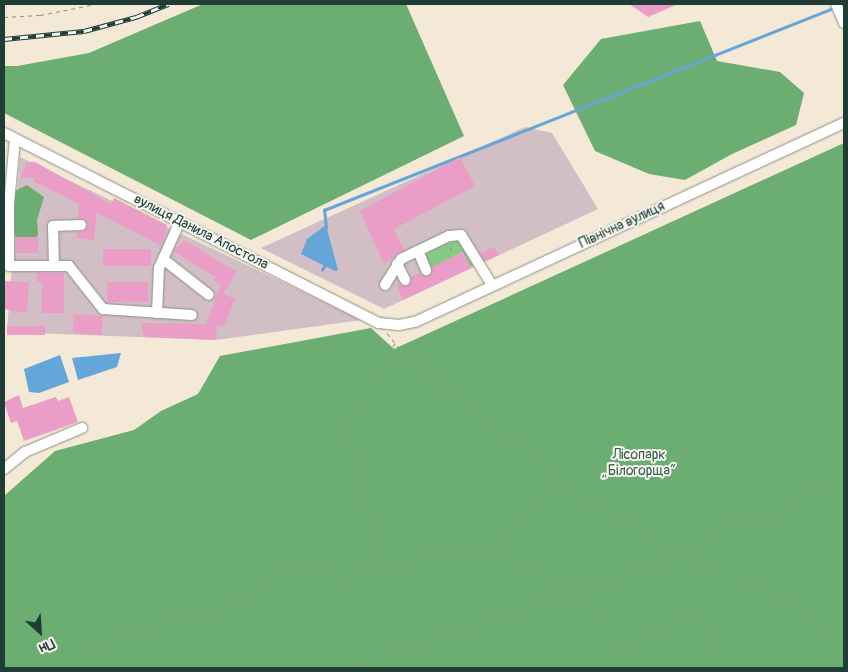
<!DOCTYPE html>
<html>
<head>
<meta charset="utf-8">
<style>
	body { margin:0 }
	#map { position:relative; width:848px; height:672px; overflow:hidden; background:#f4e8d6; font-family:Pangolin,sans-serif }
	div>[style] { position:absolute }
	.industrial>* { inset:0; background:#d2bec5 }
	.green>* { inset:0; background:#86ca83 }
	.forest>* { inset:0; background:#6cae71 }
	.water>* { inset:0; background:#65a6d8 }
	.stream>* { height:2.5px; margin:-1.25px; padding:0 1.25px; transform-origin:1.25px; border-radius:1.25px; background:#65a6d8 }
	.building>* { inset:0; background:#ea9dc7; transform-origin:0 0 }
	.path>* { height:1px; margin-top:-0.5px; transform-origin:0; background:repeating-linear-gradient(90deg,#8a9285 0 4px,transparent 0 8px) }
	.roads { filter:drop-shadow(0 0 1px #8a9285) drop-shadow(0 0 1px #8a9285) }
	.minor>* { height:10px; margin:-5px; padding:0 5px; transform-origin:5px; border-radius:5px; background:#fff }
	.rail>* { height:4.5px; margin-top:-2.25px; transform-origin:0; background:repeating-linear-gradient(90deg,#f6f6f2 0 8px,#1f3d34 0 16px); box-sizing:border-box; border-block:1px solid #1f3d34 }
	span { translate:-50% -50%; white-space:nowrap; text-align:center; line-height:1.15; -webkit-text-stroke:4px #f6f6f2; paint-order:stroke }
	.street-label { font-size:14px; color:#1f3d34 }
	.park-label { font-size:14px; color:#396048 }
	.frame { position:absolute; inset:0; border:5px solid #1f3d34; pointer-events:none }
	.north { position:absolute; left:15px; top:607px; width:50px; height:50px; -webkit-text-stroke:4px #f6f6f2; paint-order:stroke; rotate:154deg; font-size:14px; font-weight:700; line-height:20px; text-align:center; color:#1f3d34 }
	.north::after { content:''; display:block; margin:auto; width:18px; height:22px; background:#1f3d34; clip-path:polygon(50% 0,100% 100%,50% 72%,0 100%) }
</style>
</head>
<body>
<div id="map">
	<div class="industrial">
		<div style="clip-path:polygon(525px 127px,552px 133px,598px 209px,384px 309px,261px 248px)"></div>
		<div style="clip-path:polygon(20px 157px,362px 320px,216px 340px,7px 332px)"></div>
	</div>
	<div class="green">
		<div style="clip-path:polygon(458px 239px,473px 265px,470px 267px,462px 252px,429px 269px,426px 253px)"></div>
	</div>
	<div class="forest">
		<div style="clip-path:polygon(203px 4px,406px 4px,464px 136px,251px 240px,4px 113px,4px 66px,17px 66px,89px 53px)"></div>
		<div style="clip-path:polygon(700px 21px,717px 61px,780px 72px,804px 93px,796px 125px,732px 154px,685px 180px,649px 174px,595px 151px,563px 85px,601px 39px)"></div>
		<div style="clip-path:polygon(844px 143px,844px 668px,4px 668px,4px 496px,55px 451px,134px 430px,161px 411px,198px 394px,220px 356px,371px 328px,394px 349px)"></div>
		<div style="clip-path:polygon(27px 185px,44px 197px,37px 220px,38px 234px,35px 241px,17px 238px,13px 232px,15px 191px)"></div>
	</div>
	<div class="water">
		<div style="clip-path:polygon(326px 225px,338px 270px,335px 271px,301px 254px,307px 239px)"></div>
		<div style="clip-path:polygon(121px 353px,117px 367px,78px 380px,72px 358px)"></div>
		<div style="clip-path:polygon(60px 355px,69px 382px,39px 393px,29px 392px,24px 369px)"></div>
	</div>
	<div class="stream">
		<div style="left:843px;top:4px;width:1px"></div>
		<div style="left:326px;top:228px;width:18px;rotate:-96deg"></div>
		<div style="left:324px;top:210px;width:545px;rotate:-21.63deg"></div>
		<div style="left:322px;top:270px;width:8px;rotate:-60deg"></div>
	</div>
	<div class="building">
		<div style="clip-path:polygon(629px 4px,678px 4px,648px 17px)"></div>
		<div style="clip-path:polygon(460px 157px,475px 186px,394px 229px,404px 250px,384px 264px,360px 211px)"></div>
		<div style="clip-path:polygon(26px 162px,35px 162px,111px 204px,114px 198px,167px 225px,164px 239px,160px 245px,97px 213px,94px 240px,76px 238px,77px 232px,84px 231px,88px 225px,85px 219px,78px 218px,79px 204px,33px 181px,35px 178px,21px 178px)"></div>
		<div style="left:16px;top:237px;width:22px;height:16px"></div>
		<div style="clip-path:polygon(184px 240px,237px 272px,223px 294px,235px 299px,224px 327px,217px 325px,216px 340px,144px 337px,141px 323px,206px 324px,221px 285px,214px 281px,216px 277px,174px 252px)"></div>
		<div style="left:495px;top:247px;width:9px;height:16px;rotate:69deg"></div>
		<div style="left:103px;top:249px;width:48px;height:17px"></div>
		<div style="clip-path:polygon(463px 252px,471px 268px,403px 300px,396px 285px,408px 286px,411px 277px,420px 273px,429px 276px,432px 267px)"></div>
		<div style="clip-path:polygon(37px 273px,64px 273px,64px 313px,42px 313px,42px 282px,37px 282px)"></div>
		<div style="clip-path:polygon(4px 281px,29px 282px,27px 313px,4px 309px)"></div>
		<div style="left:107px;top:282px;width:41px;height:20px"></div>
		<div style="left:74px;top:314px;width:29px;height:19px;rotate:4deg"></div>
		<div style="left:7px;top:326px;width:38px;height:9px"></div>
		<div style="clip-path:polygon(19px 395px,23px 408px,56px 397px,58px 401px,69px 397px,78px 422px,24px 441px,17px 421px,11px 423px,4px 402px)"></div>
	</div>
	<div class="path">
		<div style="left:4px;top:17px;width:36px;rotate:-3deg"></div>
		<div style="left:40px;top:15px;width:57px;rotate:-11.1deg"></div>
		<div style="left:450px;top:247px;width:7px;rotate:63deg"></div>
		<div style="left:387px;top:333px;width:27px;rotate:51deg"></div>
		<div style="left:404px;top:354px;width:226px;rotate:38.5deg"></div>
		<div style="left:581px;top:495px;width:121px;rotate:30.4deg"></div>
		<div style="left:685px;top:556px;width:99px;rotate:23.7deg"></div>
		<div style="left:776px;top:596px;width:54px;rotate:29.9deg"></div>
		<div style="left:823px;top:623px;width:36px;rotate:54deg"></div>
		<div style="left:827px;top:480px;width:19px;rotate:25deg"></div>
		<div style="left:489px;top:547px;width:99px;rotate:-41.7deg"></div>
		<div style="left:375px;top:570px;width:39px;rotate:-87deg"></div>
		<div style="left:377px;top:531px;width:56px;rotate:-109.7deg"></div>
		<div style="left:358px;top:478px;width:48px;rotate:-103.2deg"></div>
		<div style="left:347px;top:431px;width:100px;rotate:-61.4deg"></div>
		<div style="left:43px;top:668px;width:97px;rotate:-23.1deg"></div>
		<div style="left:132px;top:630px;width:59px;rotate:-10.7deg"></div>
		<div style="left:190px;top:619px;width:43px;rotate:-21.8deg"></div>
		<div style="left:230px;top:603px;width:62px;rotate:-34.5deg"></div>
		<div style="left:281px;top:568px;width:15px;rotate:-16deg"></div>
		<div style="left:295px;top:564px;width:49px;rotate:19.2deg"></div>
		<div style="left:341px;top:580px;width:111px;rotate:-15.7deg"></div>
		<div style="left:448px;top:550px;width:41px;rotate:-4.2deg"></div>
		<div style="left:489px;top:547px;width:98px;rotate:28.7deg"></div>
		<div style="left:575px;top:594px;width:29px;rotate:35deg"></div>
		<div style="left:599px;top:611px;width:41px;rotate:65.3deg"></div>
		<div style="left:616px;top:648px;width:94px;rotate:-24.6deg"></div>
		<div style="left:701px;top:609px;width:63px;rotate:68.7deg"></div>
		<div style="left:345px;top:668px;width:355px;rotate:-18deg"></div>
		<div style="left:683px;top:558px;width:64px;rotate:-35.4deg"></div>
		<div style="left:735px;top:521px;width:38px;rotate:-11deg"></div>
		<div style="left:772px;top:514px;width:84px;rotate:-31.4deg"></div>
	</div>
	<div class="roads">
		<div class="minor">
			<div style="left:836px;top:4px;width:21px;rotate:67deg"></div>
			<div style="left:4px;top:133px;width:420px;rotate:26.9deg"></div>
			<div style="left:379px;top:323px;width:20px;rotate:6deg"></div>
			<div style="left:399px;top:325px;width:16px;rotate:-11deg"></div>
			<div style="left:415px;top:322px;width:473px;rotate:-24.9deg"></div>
			<div style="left:15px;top:139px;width:65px;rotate:95.3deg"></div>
			<div style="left:9px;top:204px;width:62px;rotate:90deg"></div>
			<div style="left:9px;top:266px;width:60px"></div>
			<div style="left:69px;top:266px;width:55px;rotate:51.7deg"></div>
			<div style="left:103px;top:309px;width:89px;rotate:3.9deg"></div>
			<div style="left:418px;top:251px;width:21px;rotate:67deg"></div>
			<div style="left:163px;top:259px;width:58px;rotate:38deg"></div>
			<div style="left:397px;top:264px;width:18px;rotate:63deg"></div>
			<div style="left:54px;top:266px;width:40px;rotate:-91.4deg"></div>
			<div style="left:53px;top:226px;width:28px;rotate:-2deg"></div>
			<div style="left:385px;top:285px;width:31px;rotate:-58deg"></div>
			<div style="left:401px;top:259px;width:53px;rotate:-25.6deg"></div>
			<div style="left:449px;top:236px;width:12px;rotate:-5deg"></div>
			<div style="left:461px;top:235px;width:59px;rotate:58.2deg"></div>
			<div style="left:157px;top:313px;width:45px;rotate:-87.5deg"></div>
			<div style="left:159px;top:268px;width:51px;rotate:-65.9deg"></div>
			<div style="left:4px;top:469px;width:27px;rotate:-39deg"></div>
			<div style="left:25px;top:452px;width:62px;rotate:-22.8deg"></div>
		</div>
	</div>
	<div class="rail">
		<div style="left:4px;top:39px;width:80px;rotate:-5.7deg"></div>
		<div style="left:84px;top:31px;width:54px;rotate:-15.1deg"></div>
		<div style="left:136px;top:17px;width:35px;rotate:-22deg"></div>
	</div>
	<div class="street-label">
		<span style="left:622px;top:225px;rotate:-25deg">Північна вулиця</span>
		<span style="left:201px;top:232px;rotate:27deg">вулиця Данила Апостола</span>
	</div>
	<div class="park-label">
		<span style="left:639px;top:463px">Лісопарк<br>„Білогорща“</span>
	</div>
	<div class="frame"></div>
	<div class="north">Пн</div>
</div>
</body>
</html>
